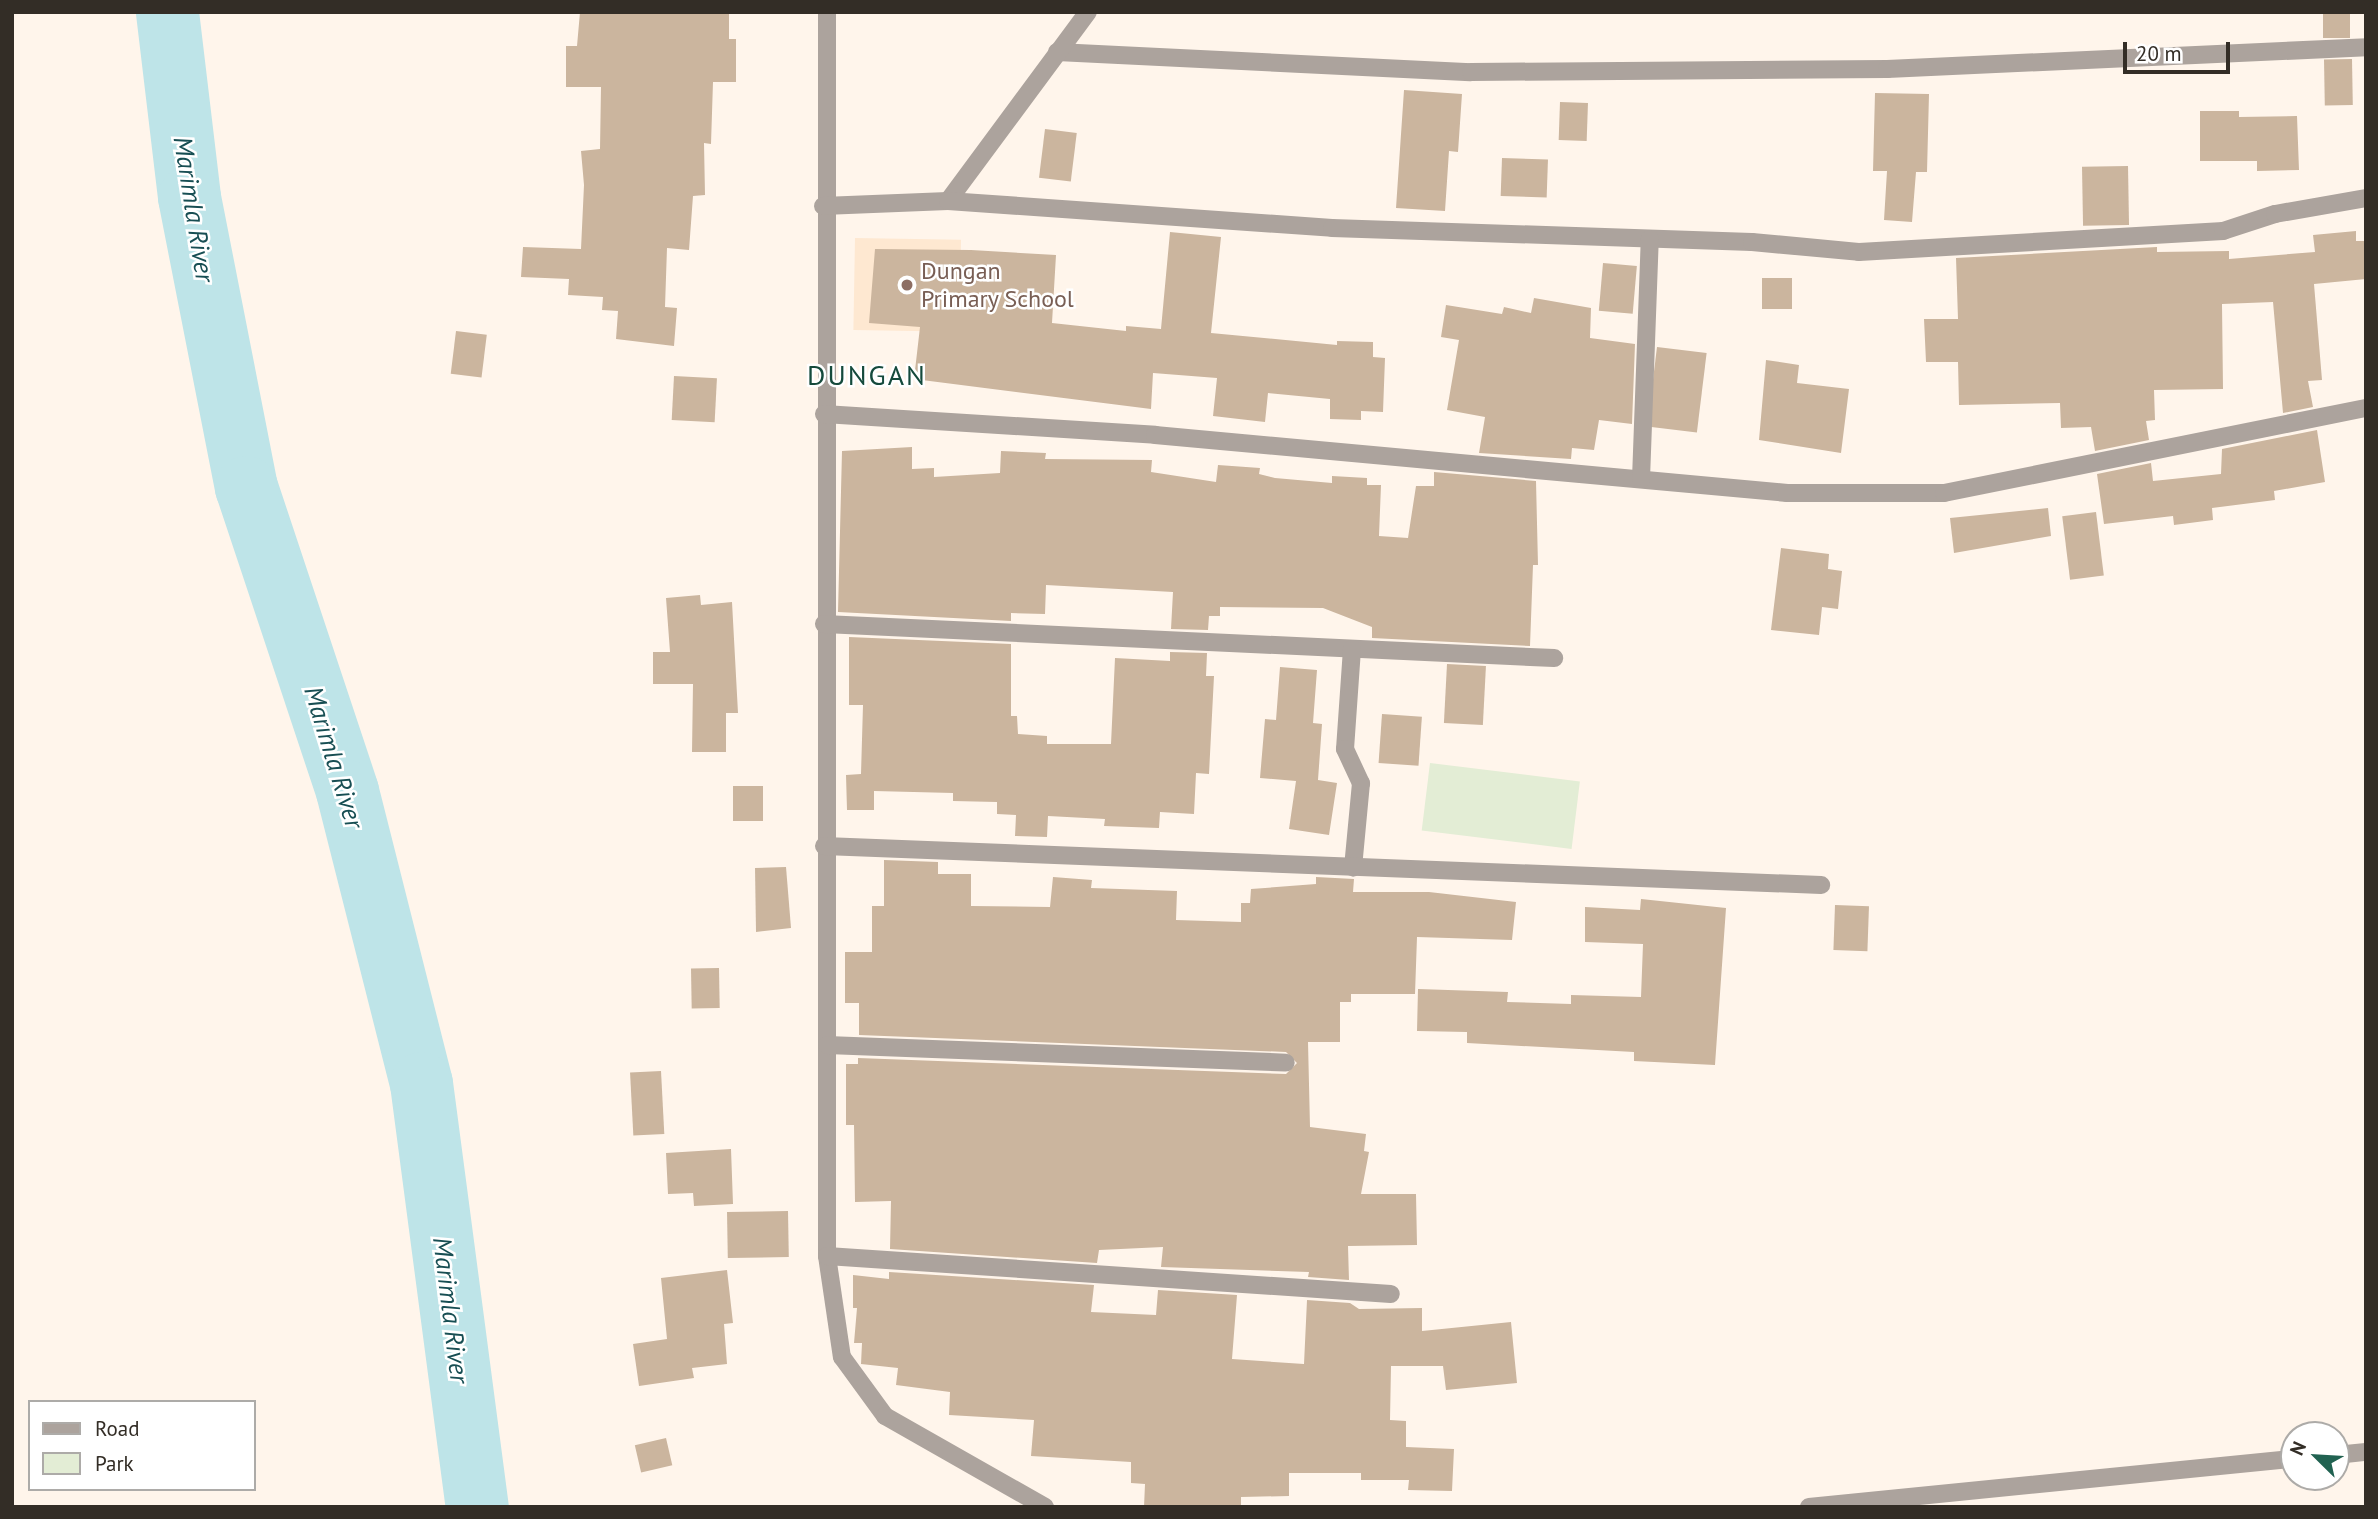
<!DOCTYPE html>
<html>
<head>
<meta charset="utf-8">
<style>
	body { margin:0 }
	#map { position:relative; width:2378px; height:1519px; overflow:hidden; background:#fff5eb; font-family:"PT Sans",sans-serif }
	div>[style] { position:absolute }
	.built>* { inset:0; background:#fee8d1; transform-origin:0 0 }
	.green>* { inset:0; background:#e3edd5; transform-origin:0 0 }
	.river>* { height:63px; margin:-31.5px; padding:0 31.5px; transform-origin:31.5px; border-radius:31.5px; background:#bee4e8 }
	.building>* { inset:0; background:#cbb59e; transform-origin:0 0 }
	.minor>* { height:18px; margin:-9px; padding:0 9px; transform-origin:9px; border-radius:9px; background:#aca39d }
	.dots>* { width:19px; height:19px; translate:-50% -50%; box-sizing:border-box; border:4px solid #fff; border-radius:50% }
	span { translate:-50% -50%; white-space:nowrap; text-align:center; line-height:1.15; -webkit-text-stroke:5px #fff; paint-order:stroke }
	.education-label { font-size:24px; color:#785e54 }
	.left { translate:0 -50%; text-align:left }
	.water-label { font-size:26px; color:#174e53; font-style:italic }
	.quarter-label { font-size:28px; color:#154a3c; letter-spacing:2px }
	.frame { position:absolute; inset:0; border:14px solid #332d26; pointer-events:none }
	.legend { position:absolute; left:28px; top:1400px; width:228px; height:91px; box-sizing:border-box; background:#fff; border:2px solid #adaba8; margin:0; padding:9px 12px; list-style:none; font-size:21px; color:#332d26 }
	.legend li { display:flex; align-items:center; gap:14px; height:35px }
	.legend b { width:35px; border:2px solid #adaba8 }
	.north { position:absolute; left:2280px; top:1421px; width:70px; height:70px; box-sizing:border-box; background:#fff; border:2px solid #adaba8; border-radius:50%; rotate:294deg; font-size:19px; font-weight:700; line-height:28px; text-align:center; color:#332d26 }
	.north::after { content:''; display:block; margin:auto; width:24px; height:32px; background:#216251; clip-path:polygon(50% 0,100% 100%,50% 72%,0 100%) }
	.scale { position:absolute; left:2123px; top:42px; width:107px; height:32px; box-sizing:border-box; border:4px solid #332d26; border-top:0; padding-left:9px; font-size:21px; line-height:24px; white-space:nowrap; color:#332d26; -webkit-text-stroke:5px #fff; paint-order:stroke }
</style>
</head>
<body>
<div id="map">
	<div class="built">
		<div style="left:855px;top:238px;width:106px;height:92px;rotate:1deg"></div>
	</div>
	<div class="green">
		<div style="left:1430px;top:763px;width:151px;height:68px;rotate:7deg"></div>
	</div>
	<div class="river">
		<div style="left:167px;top:12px;width:186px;rotate:83.2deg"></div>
		<div style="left:189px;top:197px;width:296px;rotate:78.9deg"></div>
		<div style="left:246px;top:487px;width:320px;rotate:71.6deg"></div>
		<div style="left:347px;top:791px;width:301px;rotate:75.8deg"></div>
		<div style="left:421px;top:1083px;width:428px;rotate:82.5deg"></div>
	</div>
	<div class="building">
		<div style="clip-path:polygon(580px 12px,729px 12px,729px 39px,736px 39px,736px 82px,713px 82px,711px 144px,704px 143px,705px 195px,693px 196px,689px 250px,667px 248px,665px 307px,677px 308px,674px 346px,616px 339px,618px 311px,602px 310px,603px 297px,568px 295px,569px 279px,521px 277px,523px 247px,581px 249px,584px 185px,581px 151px,600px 149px,601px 87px,566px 87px,566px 46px,577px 46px)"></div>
		<div style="left:2323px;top:12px;width:27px;height:26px"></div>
		<div style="left:2352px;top:59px;width:46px;height:28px;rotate:89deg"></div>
		<div style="clip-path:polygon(1404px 90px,1462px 94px,1458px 152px,1449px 151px,1445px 211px,1396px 208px)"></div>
		<div style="clip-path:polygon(1875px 93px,1929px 94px,1927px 172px,1916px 172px,1912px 222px,1884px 220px,1887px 171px,1873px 171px)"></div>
		<div style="left:1560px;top:102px;width:28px;height:38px;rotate:2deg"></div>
		<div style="clip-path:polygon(2200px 111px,2239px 111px,2239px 117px,2297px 116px,2299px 170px,2257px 171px,2257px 161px,2200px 161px)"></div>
		<div style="left:1045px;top:129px;width:32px;height:49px;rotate:7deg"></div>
		<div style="left:1502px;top:158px;width:46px;height:38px;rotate:2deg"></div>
		<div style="left:2128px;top:166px;width:59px;height:46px;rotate:89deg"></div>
		<div style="clip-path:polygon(2356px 231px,2356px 241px,2366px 241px,2366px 279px,2314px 284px,2322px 380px,2308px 381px,2313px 407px,2283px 413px,2273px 302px,2222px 304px,2223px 389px,2154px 390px,2155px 420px,2146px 421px,2149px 440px,2095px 451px,2091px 427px,2061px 428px,2060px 403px,1959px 405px,1958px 362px,1926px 362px,1924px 319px,1958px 319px,1956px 258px,2157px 247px,2157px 252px,2229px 251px,2229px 259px,2315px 252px,2313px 235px)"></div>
		<div style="clip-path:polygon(1170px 232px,1221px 237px,1211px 333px,1337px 345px,1337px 341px,1373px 342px,1373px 357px,1385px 358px,1383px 412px,1361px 411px,1361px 420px,1330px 419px,1330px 399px,1268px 393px,1265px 422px,1213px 416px,1217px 378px,1153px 373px,1151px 409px,914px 379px,920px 327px,869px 323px,875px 249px,971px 250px,1056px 255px,1052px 323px,1126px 331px,1126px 326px,1161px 329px)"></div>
		<div style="left:1603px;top:263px;width:34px;height:48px;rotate:5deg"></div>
		<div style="left:1762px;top:278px;width:30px;height:31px"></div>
		<div style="clip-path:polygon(1534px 298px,1591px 308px,1590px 338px,1635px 344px,1632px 424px,1599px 420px,1594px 450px,1572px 448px,1571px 459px,1479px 453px,1485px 417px,1447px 410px,1459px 340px,1441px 337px,1446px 305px,1502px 314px,1504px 307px,1531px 313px)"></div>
		<div style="left:456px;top:331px;width:31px;height:43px;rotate:7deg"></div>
		<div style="left:1657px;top:347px;width:50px;height:80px;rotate:7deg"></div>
		<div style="clip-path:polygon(1766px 360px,1799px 365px,1797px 383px,1849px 389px,1841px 453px,1759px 440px)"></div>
		<div style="left:674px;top:376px;width:43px;height:44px;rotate:3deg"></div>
		<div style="clip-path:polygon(2317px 430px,2325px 482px,2274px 491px,2275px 500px,2212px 508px,2213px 520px,2174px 525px,2173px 516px,2104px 524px,2097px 474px,2151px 463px,2153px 481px,2221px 474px,2222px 449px)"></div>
		<div style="clip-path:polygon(912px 447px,912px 469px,934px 468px,934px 477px,1000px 473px,1001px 451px,1046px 453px,1045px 459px,1152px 460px,1151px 472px,1216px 482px,1218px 465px,1260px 468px,1259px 474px,1275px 478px,1332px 483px,1332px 476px,1367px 478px,1367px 485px,1381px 485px,1379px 536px,1408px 538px,1416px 486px,1434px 486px,1434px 472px,1536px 481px,1538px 565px,1533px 565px,1530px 646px,1372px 638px,1372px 627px,1323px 608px,1220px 607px,1220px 616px,1209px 616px,1208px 630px,1171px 629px,1173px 592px,1046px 585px,1045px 614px,1011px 613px,1011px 621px,838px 612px,842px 451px)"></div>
		<div style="clip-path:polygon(2048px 508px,2051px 536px,1954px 553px,1950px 518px)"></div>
		<div style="left:2096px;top:512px;width:64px;height:34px;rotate:83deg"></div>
		<div style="clip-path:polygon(1781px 548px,1829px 554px,1828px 569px,1842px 571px,1838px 609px,1822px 607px,1819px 635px,1771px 630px)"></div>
		<div style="clip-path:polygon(700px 595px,701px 605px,732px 602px,738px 713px,726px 713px,726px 752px,692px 752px,693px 684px,653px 684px,653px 652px,670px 652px,666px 598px)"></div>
		<div style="clip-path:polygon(849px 637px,1011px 644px,1011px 716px,1017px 716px,1018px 734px,1047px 736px,1047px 744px,1111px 744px,1115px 658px,1170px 661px,1170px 652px,1207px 653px,1206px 676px,1214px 676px,1209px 774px,1196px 773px,1194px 814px,1160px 812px,1159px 828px,1104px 826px,1105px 819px,1048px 816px,1047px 837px,1015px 836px,1016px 815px,997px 814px,997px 802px,953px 801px,953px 793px,874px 791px,874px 810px,847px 810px,846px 775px,861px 774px,863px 705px,849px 705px)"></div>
		<div style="left:1447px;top:664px;width:39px;height:59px;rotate:3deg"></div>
		<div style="clip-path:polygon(1280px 667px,1317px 670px,1313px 723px,1322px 724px,1318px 780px,1337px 783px,1329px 835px,1289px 829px,1296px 781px,1260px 778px,1265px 719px,1276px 720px)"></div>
		<div style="left:1382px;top:714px;width:40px;height:49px;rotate:4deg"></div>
		<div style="left:733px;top:786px;width:30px;height:35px"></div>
		<div style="clip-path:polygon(884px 860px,938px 862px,938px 874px,971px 874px,971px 906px,1050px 907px,1053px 877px,1092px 880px,1091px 888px,1177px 891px,1176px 920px,1241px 922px,1241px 903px,1250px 903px,1251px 889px,1316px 884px,1316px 877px,1354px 879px,1353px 892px,1429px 892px,1516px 902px,1512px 940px,1417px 937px,1415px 994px,1351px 994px,1351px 1002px,1340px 1002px,1340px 1042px,1308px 1042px,1310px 1127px,1366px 1134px,1364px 1151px,1369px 1152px,1361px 1194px,1416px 1194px,1417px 1245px,1348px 1246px,1349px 1280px,1308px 1277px,1309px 1272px,1161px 1267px,1163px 1247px,1099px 1250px,1097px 1263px,890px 1249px,891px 1201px,855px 1202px,854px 1125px,846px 1125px,846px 1064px,858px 1064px,858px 1058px,1286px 1074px,1297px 1063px,1286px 1052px,859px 1035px,859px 1003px,845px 1003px,845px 952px,872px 952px,872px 906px,884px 906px)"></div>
		<div style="clip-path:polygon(786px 867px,791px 928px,756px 932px,755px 868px)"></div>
		<div style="clip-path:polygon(1641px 899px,1726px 908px,1715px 1065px,1634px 1061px,1634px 1052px,1467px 1043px,1467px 1032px,1417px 1031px,1418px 989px,1508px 992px,1507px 1002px,1571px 1004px,1571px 995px,1641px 997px,1643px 944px,1585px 942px,1585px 907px,1640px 910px)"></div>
		<div style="left:1835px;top:905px;width:34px;height:45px;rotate:2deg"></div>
		<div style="left:719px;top:968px;width:40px;height:28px;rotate:89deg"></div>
		<div style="left:661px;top:1071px;width:63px;height:31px;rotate:87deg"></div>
		<div style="clip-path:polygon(731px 1149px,733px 1204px,694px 1206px,693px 1193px,668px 1194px,666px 1153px)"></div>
		<div style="left:788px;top:1211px;width:46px;height:61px;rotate:89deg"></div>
		<div style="clip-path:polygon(727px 1270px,733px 1323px,724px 1324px,727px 1364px,692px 1368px,694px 1378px,639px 1386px,633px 1344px,667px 1339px,661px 1278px)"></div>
		<div style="clip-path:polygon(889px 1272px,1094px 1285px,1091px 1312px,1156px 1315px,1158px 1290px,1237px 1295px,1232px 1359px,1304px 1364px,1307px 1300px,1350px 1303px,1359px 1309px,1422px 1308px,1422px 1331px,1511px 1322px,1517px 1383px,1446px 1390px,1443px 1366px,1391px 1366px,1390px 1420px,1406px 1421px,1406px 1447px,1454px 1449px,1452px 1491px,1408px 1490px,1409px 1480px,1361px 1480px,1361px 1473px,1289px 1473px,1289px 1496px,1241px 1497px,1241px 1507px,1144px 1507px,1145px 1484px,1131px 1483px,1131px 1462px,1031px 1456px,1034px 1420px,949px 1415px,950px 1392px,896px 1385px,898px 1368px,861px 1364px,862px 1343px,854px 1343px,857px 1308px,853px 1308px,853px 1275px,889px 1279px)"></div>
		<div style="left:666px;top:1438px;width:28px;height:32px;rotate:77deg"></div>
	</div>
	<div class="minor">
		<div style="left:827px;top:12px;width:1244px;rotate:90deg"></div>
		<div style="left:827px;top:1256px;width:102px;rotate:81.6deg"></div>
		<div style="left:842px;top:1357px;width:73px;rotate:53.9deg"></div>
		<div style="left:885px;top:1416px;width:184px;rotate:29.6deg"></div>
		<div style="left:1057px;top:52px;width:414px;rotate:2.8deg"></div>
		<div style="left:1471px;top:72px;width:416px;rotate:-0.4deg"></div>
		<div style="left:1887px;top:69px;width:480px;rotate:-2.6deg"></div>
		<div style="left:948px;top:201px;width:235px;rotate:-53.5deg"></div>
		<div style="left:823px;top:206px;width:125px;rotate:-2.3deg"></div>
		<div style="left:948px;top:201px;width:385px;rotate:4deg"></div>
		<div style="left:1332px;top:228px;width:420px;rotate:1.9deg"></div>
		<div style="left:1752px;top:242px;width:107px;rotate:5.3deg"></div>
		<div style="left:1859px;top:252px;width:365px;rotate:-3.3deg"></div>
		<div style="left:2223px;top:231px;width:55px;rotate:-18.1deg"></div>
		<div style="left:2275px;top:214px;width:92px;rotate:-10deg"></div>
		<div style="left:824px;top:414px;width:332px;rotate:3.6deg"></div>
		<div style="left:1155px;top:435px;width:635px;rotate:5.24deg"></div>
		<div style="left:1787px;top:493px;width:157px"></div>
		<div style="left:1944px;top:493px;width:430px;rotate:-11.4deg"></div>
		<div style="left:1641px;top:479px;width:240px;rotate:-87.9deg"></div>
		<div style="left:824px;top:624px;width:731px;rotate:2.67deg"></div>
		<div style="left:1352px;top:649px;width:100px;rotate:94deg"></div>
		<div style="left:1345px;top:749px;width:38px;rotate:65deg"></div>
		<div style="left:1361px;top:783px;width:85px;rotate:95.4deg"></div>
		<div style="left:824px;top:846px;width:998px;rotate:2.24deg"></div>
		<div style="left:827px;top:1045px;width:459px;rotate:2.2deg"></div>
		<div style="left:827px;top:1256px;width:565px;rotate:3.85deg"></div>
		<div style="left:2336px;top:1455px;width:30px;rotate:-6deg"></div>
		<div style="left:1809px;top:1507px;width:487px;rotate:-5.7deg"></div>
	</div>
	<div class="dots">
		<div style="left:907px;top:285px;background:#8d6e63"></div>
	</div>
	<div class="education-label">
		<span class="left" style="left:921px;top:285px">Dungan<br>Primary School</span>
	</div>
	<div class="water-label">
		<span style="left:194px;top:209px;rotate:81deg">Marimla River</span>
		<span style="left:334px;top:757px;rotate:73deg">Marimla River</span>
		<span style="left:451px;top:1310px;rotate:83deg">Marimla River</span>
	</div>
	<div class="quarter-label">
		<span style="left:867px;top:375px">DUNGAN</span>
	</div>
	<div class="frame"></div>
	<ul class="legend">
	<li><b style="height:9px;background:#aca39d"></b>Road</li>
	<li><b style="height:19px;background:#e3edd5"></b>Park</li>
	</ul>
	<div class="north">N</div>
	<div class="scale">20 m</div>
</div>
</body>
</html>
